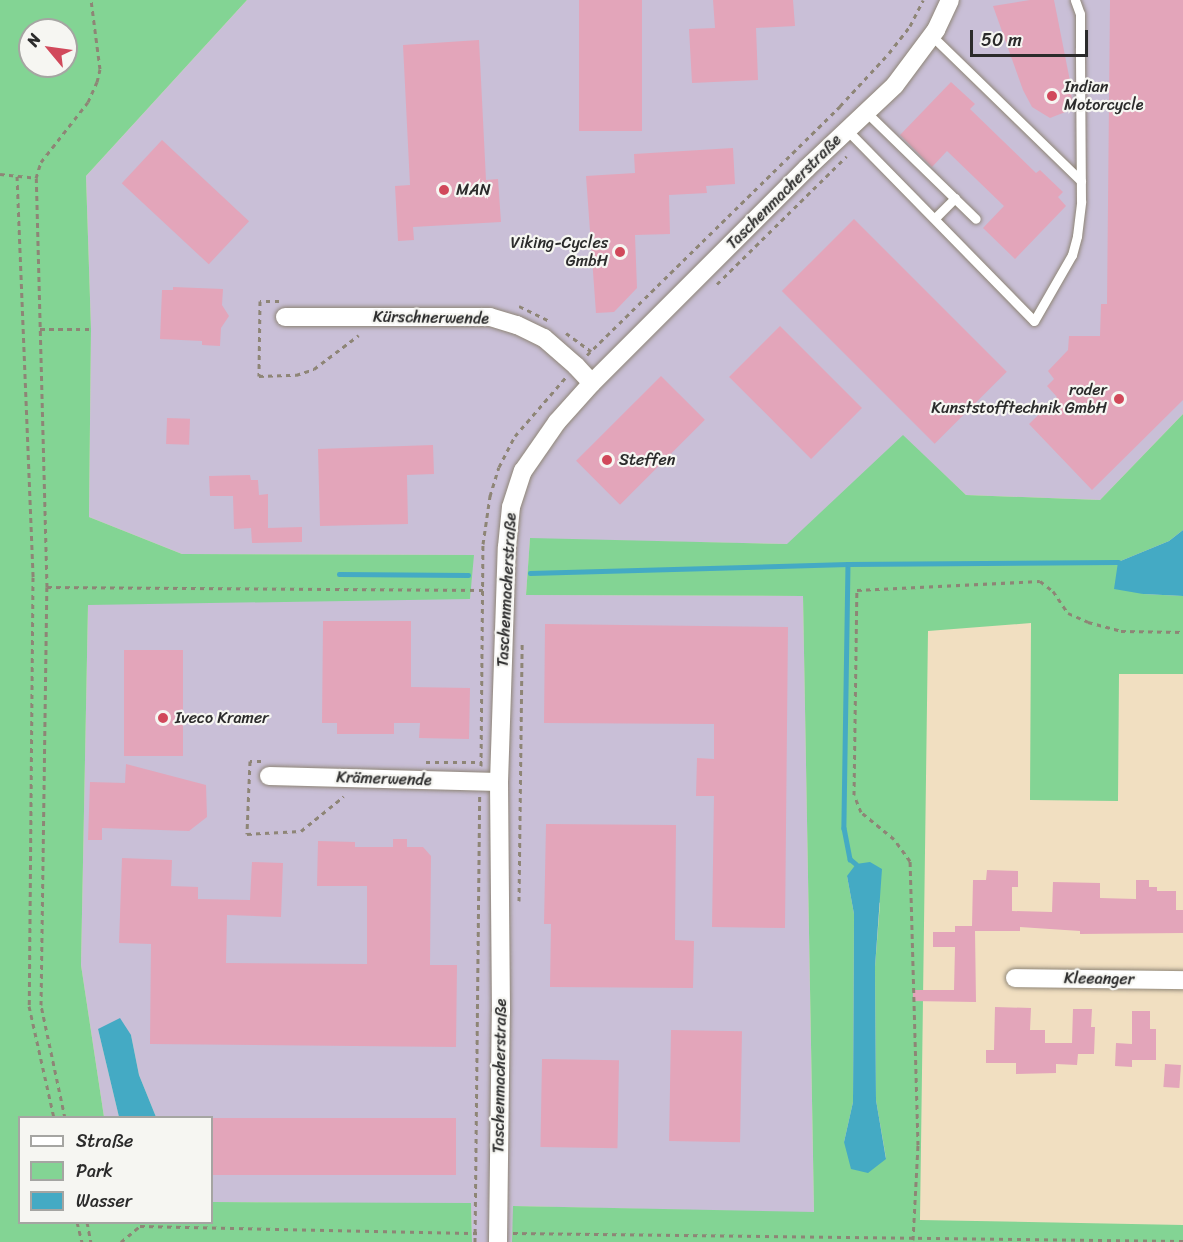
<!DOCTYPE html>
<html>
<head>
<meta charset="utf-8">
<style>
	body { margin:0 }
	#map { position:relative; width:1183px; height:1242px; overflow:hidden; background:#f1dfc1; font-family:Sriracha,sans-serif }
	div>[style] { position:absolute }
	.industrial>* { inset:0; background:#c9bfd7 }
	.green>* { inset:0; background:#83d494 }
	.water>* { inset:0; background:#44aac4 }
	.stream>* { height:4.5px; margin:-2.25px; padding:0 2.25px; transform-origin:2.25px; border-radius:2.25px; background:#44aac4 }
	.building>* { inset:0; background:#e3a5ba; transform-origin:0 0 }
	.path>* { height:3px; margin-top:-1.5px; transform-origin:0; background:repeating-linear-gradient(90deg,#8e8576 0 4.5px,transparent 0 9px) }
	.roads { filter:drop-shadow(0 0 2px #8e8576) drop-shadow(0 0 2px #8e8576) }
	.lane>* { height:9px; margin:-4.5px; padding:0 4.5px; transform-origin:4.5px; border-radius:4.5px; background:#fff }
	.street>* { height:18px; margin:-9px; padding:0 9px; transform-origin:9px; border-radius:9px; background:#fff }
	.dots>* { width:16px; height:16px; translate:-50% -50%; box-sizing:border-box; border:3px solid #f6f6f2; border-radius:50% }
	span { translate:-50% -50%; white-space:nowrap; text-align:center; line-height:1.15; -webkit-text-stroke:4.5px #f6f6f2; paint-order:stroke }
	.poi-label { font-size:16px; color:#2b2b2b }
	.left { translate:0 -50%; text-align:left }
	.right { translate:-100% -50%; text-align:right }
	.street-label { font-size:16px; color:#2b2b2b }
	.legend { position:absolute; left:18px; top:1116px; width:195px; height:108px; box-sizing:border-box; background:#f6f6f2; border:2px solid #a5a5a2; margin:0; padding:8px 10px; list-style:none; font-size:18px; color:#2b2b2b }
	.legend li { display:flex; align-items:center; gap:12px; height:30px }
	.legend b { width:30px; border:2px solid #a5a5a2 }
	.north { position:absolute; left:18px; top:18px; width:60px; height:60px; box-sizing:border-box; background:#f6f6f2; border:2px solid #a5a5a2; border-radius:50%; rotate:299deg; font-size:16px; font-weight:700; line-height:24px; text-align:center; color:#2b2b2b }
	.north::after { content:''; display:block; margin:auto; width:21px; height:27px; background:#d1495b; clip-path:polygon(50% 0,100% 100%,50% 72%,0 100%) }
	.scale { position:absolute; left:970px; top:30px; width:118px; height:27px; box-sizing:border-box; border:3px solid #2b2b2b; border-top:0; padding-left:8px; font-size:18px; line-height:21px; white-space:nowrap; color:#2b2b2b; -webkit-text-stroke:4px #f6f6f2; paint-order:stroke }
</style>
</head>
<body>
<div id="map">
	<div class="industrial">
		<div style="clip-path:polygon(247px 0,1183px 0,1183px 414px,1100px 500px,966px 495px,903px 436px,788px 544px,530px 539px,526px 595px,803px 596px,814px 1213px,514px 1206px,512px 1242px,472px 1242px,471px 1204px,212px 1202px,212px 1118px,156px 1117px,139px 1075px,131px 1035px,98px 1029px,119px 1117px,104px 1117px,81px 965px,88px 604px,470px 598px,473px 555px,182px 554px,89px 517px,91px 329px,86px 176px)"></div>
	</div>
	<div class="green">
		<div style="clip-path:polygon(evenodd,0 0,247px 0,86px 176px,91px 329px,89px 517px,182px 554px,474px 555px,470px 599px,88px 605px,81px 965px,104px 1117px,20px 1118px,20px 1222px,212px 1222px,212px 1202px,471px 1203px,472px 1242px,0 1242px,0 0,30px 30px,66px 30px,66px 66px,30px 66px,30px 30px)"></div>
		<div style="clip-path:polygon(evenodd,1183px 414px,1183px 530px,1169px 541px,1118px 562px,1143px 594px,1183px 596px,1183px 674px,1119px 674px,1118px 801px,1030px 800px,1031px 623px,928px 631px,920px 1220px,1183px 1225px,1183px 1242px,512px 1242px,513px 1206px,814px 1212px,803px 596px,526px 595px,530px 538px,787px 544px,903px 435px,966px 495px,1100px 500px,1183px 414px,847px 876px,880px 903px,875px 967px,876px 1100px,886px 1158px,844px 1142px,853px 1102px,854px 914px,847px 876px)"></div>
	</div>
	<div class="water">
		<div style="clip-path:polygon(1183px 530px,1183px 596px,1143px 594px,1114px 589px,1118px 562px,1169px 541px)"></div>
		<div style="clip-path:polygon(870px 862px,882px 869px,875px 967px,876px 1100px,886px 1159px,868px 1173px,851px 1169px,844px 1142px,853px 1102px,854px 914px,847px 876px,856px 864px)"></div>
		<div style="clip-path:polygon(120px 1018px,131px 1035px,139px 1075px,156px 1117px,119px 1117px,98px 1029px)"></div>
	</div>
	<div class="stream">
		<div style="left:848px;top:564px;width:264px;rotate:90.9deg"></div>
		<div style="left:844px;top:828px;width:32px;rotate:79deg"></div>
		<div style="left:850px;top:859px;width:8px;rotate:40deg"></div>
		<div style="left:530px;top:573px;width:318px;rotate:-1.6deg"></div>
		<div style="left:848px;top:564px;width:270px;rotate:-0.4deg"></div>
		<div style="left:339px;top:574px;width:129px;rotate:0.4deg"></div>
	</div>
	<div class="building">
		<div style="left:579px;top:0;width:63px;height:131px"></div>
		<div style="clip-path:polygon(713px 0,793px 0,795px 26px,756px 28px,758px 80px,692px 83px,689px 29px,715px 28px)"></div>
		<div style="clip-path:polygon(1030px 0,1054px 0,1070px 81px,1072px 101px,1068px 111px,1050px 118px,1032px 107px,1023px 90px,993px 6px)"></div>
		<div style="clip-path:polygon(1110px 0,1183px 0,1183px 400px,1092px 490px,1029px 424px,1057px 397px,1047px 386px,1054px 379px,1048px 371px,1068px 350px,1069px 336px,1100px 336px,1101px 304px,1107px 304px)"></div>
		<div style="clip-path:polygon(479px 40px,486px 180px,498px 179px,501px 222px,413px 227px,414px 240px,398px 241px,395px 186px,410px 185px,403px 45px)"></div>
		<div style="clip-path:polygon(951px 82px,975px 104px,970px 109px,1036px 173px,1040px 170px,1063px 192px,1058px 197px,1066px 206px,1015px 259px,983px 228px,1004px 206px,947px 151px,932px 167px,900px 135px)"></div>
		<div style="left:162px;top:140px;width:119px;height:59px;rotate:43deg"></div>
		<div style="clip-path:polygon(733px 148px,735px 184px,706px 186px,707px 193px,669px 195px,670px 234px,635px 235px,637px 288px,614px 312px,596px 313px,586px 176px,635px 173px,634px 154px)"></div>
		<div style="left:854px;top:219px;width:216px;height:102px;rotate:45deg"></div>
		<div style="clip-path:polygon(173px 287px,223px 289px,222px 305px,229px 316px,221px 328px,220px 346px,202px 345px,202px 341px,160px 339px,162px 290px,173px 290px)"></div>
		<div style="left:780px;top:326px;width:116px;height:72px;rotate:45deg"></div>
		<div style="left:661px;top:376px;width:62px;height:120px;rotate:45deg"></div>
		<div style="left:167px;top:418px;width:23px;height:26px;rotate:2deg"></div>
		<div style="clip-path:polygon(433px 445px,434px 474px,407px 475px,408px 524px,320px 526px,318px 449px)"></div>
		<div style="clip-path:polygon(250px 475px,251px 480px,258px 480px,259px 495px,268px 494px,268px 528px,302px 527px,302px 542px,252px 543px,251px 528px,234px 529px,233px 496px,210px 496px,209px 476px)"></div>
		<div style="clip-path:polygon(323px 621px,411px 621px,411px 687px,470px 688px,469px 739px,419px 738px,420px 723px,394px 723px,394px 734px,337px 734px,337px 723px,322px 723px)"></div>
		<div style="clip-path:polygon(545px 624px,788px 627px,785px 928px,712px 927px,714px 796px,696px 796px,697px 758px,714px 759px,714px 724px,544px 723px)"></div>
		<div style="left:124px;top:650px;width:59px;height:106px"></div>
		<div style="clip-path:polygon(126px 764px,206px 785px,207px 817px,189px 831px,102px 828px,102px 840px,88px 840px,90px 782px,125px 783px)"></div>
		<div style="clip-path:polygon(546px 824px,676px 825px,675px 940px,694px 941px,693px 988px,550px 987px,551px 924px,544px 924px)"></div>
		<div style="clip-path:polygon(393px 839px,407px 839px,407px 847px,423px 847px,431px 856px,430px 965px,457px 965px,456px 1047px,150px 1044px,151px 944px,119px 943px,122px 858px,172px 860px,171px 886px,198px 887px,198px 899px,250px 900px,252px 862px,283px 863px,281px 917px,227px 915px,226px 963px,367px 964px,367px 886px,317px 886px,318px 841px,355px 842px,355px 847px,393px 847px)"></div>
		<div style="clip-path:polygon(987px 870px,1018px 871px,1018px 887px,1012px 887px,1012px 911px,1052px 912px,1053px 882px,1100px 883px,1100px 898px,1136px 899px,1136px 880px,1149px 880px,1149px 887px,1157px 887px,1157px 891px,1176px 891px,1176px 910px,1183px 910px,1183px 933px,1080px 934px,1080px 931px,1020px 927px,1020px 931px,975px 931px,976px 1002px,913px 1001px,913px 990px,954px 990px,955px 947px,933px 947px,933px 932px,955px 932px,955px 926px,972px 926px,973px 880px,986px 880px)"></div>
		<div style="clip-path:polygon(995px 1007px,1031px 1008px,1030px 1030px,1045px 1030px,1045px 1043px,1072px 1043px,1073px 1009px,1092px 1009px,1091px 1027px,1095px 1027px,1094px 1054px,1078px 1054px,1077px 1065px,1056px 1064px,1056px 1073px,1016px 1074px,1016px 1063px,986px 1063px,986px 1050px,994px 1050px)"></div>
		<div style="clip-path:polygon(1132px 1011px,1150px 1011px,1150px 1029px,1156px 1029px,1156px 1060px,1132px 1060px,1132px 1067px,1115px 1066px,1116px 1043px,1132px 1044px)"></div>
		<div style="left:671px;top:1030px;width:71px;height:111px;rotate:1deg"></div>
		<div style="left:542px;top:1059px;width:77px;height:88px;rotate:1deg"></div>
		<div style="left:1165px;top:1064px;width:16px;height:23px;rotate:4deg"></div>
		<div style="left:212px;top:1118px;width:244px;height:57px"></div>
	</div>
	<div class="path">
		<div style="left:0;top:174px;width:36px;rotate:6deg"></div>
		<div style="left:17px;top:176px;width:401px;rotate:87.7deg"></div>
		<div style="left:33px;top:577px;width:429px;rotate:90.5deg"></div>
		<div style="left:29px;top:1006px;width:115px;rotate:77.4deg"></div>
		<div style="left:717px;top:284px;width:182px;rotate:-44.6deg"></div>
		<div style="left:279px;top:301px;width:19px;rotate:180deg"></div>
		<div style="left:260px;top:301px;width:75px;rotate:90.8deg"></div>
		<div style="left:259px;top:376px;width:37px;rotate:-2deg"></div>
		<div style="left:296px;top:375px;width:19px;rotate:-18deg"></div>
		<div style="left:314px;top:369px;width:56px;rotate:-37.1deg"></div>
		<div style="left:519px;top:306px;width:32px;rotate:26deg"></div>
		<div style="left:40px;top:329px;width:51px"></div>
		<div style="left:566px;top:333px;width:31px;rotate:36deg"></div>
		<div style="left:587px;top:355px;width:355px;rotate:-44.5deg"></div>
		<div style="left:840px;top:106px;width:72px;rotate:-47.2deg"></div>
		<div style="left:889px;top:53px;width:34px;rotate:-52deg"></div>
		<div style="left:910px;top:26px;width:29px;rotate:-63deg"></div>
		<div style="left:47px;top:587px;width:436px;rotate:0.4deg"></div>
		<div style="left:261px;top:761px;width:11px;rotate:180deg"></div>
		<div style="left:250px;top:761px;width:73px;rotate:92.4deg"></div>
		<div style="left:247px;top:834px;width:54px;rotate:-3.2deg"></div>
		<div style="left:301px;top:831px;width:55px;rotate:-39.1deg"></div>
		<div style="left:426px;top:762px;width:56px"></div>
		<div style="left:481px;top:766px;width:222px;rotate:-89.5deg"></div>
		<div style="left:483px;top:544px;width:49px;rotate:-81.7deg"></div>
		<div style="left:490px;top:496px;width:30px;rotate:-73deg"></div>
		<div style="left:499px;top:467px;width:35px;rotate:-63deg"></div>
		<div style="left:515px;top:436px;width:78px;rotate:-49.2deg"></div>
		<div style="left:519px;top:901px;width:260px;rotate:-89.3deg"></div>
		<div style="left:65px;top:1118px;width:116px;rotate:-102deg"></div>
		<div style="left:41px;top:1005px;width:418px;rotate:-89.2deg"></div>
		<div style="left:47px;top:587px;width:409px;rotate:-91.5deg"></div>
		<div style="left:36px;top:178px;width:17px;rotate:-73deg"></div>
		<div style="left:41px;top:162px;width:76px;rotate:-51.9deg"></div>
		<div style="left:88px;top:102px;width:22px;rotate:-66deg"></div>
		<div style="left:97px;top:82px;width:13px;rotate:-77deg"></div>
		<div style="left:100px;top:69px;width:70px;rotate:-97.4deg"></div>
		<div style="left:77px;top:1222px;width:21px;rotate:76deg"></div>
		<div style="left:87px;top:1222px;width:20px;rotate:79deg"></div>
		<div style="left:513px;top:1233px;width:670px;rotate:0.68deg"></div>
		<div style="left:913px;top:1240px;width:95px;rotate:-87deg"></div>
		<div style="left:918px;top:1145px;width:284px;rotate:-91.6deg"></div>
		<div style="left:910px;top:861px;width:27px;rotate:-126deg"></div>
		<div style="left:894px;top:839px;width:43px;rotate:-140.7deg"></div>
		<div style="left:861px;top:812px;width:18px;rotate:-112deg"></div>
		<div style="left:854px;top:795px;width:205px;rotate:-89.2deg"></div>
		<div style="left:857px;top:590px;width:183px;rotate:-2.8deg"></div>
		<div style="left:1040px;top:581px;width:16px;rotate:38deg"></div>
		<div style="left:1053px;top:591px;width:27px;rotate:56deg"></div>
		<div style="left:1068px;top:613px;width:22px;rotate:24deg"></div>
		<div style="left:1088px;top:622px;width:34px;rotate:15deg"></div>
		<div style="left:1121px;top:631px;width:62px;rotate:0.9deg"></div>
		<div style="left:121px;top:1242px;width:25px;rotate:-40deg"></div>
		<div style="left:140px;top:1226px;width:342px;rotate:1.2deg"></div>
		<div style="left:475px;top:1242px;width:446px;rotate:-89.4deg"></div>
	</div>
	<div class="roads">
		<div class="lane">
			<div style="left:932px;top:36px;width:208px;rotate:44.2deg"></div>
			<div style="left:866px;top:112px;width:153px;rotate:44.2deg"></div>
			<div style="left:847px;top:130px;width:267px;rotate:45.6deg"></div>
			<div style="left:1034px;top:321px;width:76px;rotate:-60.1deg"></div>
			<div style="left:1072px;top:255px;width:20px;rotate:-75deg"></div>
			<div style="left:1077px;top:236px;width:35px;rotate:-83deg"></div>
			<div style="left:1081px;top:201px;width:153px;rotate:-90.4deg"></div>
			<div style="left:1080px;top:48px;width:34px;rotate:-90deg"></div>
			<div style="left:1080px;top:14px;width:15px;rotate:-110deg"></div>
			<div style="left:936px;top:217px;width:27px;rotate:-45deg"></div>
		</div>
		<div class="street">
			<div style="left:285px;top:317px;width:205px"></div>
			<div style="left:490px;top:317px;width:28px;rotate:17deg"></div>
			<div style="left:517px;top:325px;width:30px;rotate:26deg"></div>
			<div style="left:544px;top:338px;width:43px;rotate:41.2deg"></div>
			<div style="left:576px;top:366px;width:23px;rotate:47deg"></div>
			<div style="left:269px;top:776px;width:230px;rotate:1.5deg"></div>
			<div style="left:1015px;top:978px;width:168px;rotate:0.7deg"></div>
			<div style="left:498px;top:1242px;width:230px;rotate:-89.3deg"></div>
			<div style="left:501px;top:1012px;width:230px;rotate:-90.5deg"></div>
			<div style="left:499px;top:782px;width:235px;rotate:-88.1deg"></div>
			<div style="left:507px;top:547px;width:40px;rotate:-84.3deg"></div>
			<div style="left:511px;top:507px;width:38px;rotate:-72deg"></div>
			<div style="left:523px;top:471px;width:60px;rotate:-55.2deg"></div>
			<div style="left:557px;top:422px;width:52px;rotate:-48.1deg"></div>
			<div style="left:592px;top:383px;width:303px;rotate:-45deg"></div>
			<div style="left:806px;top:169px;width:122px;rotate:-43.3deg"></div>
			<div style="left:895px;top:85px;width:69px;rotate:-53.3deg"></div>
			<div style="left:936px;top:30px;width:33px;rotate:-65deg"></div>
		</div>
	</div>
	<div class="dots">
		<div style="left:1052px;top:96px;background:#d1495b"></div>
		<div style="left:444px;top:190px;background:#d1495b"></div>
		<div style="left:620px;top:252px;background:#d1495b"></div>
		<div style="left:1119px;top:399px;background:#d1495b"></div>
		<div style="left:607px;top:460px;background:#d1495b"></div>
		<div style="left:163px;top:718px;background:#d1495b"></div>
	</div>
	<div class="poi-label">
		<span class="left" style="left:1064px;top:96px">Indian<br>Motorcycle</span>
		<span class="left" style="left:456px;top:190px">MAN</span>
		<span class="right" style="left:608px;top:252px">Viking-Cycles<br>GmbH</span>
		<span class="right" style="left:1107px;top:399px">roder<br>Kunststofftechnik GmbH</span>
		<span class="left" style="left:619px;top:460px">Steffen</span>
		<span class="left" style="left:175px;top:718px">Iveco Kramer</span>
	</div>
	<div class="street-label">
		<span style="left:784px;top:192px;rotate:-45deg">Taschenmacherstraße</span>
		<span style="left:431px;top:318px;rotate:1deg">Kürschnerwende</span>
		<span style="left:507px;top:590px;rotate:-87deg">Taschenmacherstraße</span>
		<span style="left:384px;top:779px;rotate:2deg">Krämerwende</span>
		<span style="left:1099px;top:979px;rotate:1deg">Kleeanger</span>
		<span style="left:500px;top:1076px;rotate:-89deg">Taschenmacherstraße</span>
	</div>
	<ul class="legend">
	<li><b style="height:8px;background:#fff"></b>Straße</li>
	<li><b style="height:16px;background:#83d494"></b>Park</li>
	<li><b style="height:16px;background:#44aac4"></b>Wasser</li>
	</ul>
	<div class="north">N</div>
	<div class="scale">50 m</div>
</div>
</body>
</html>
